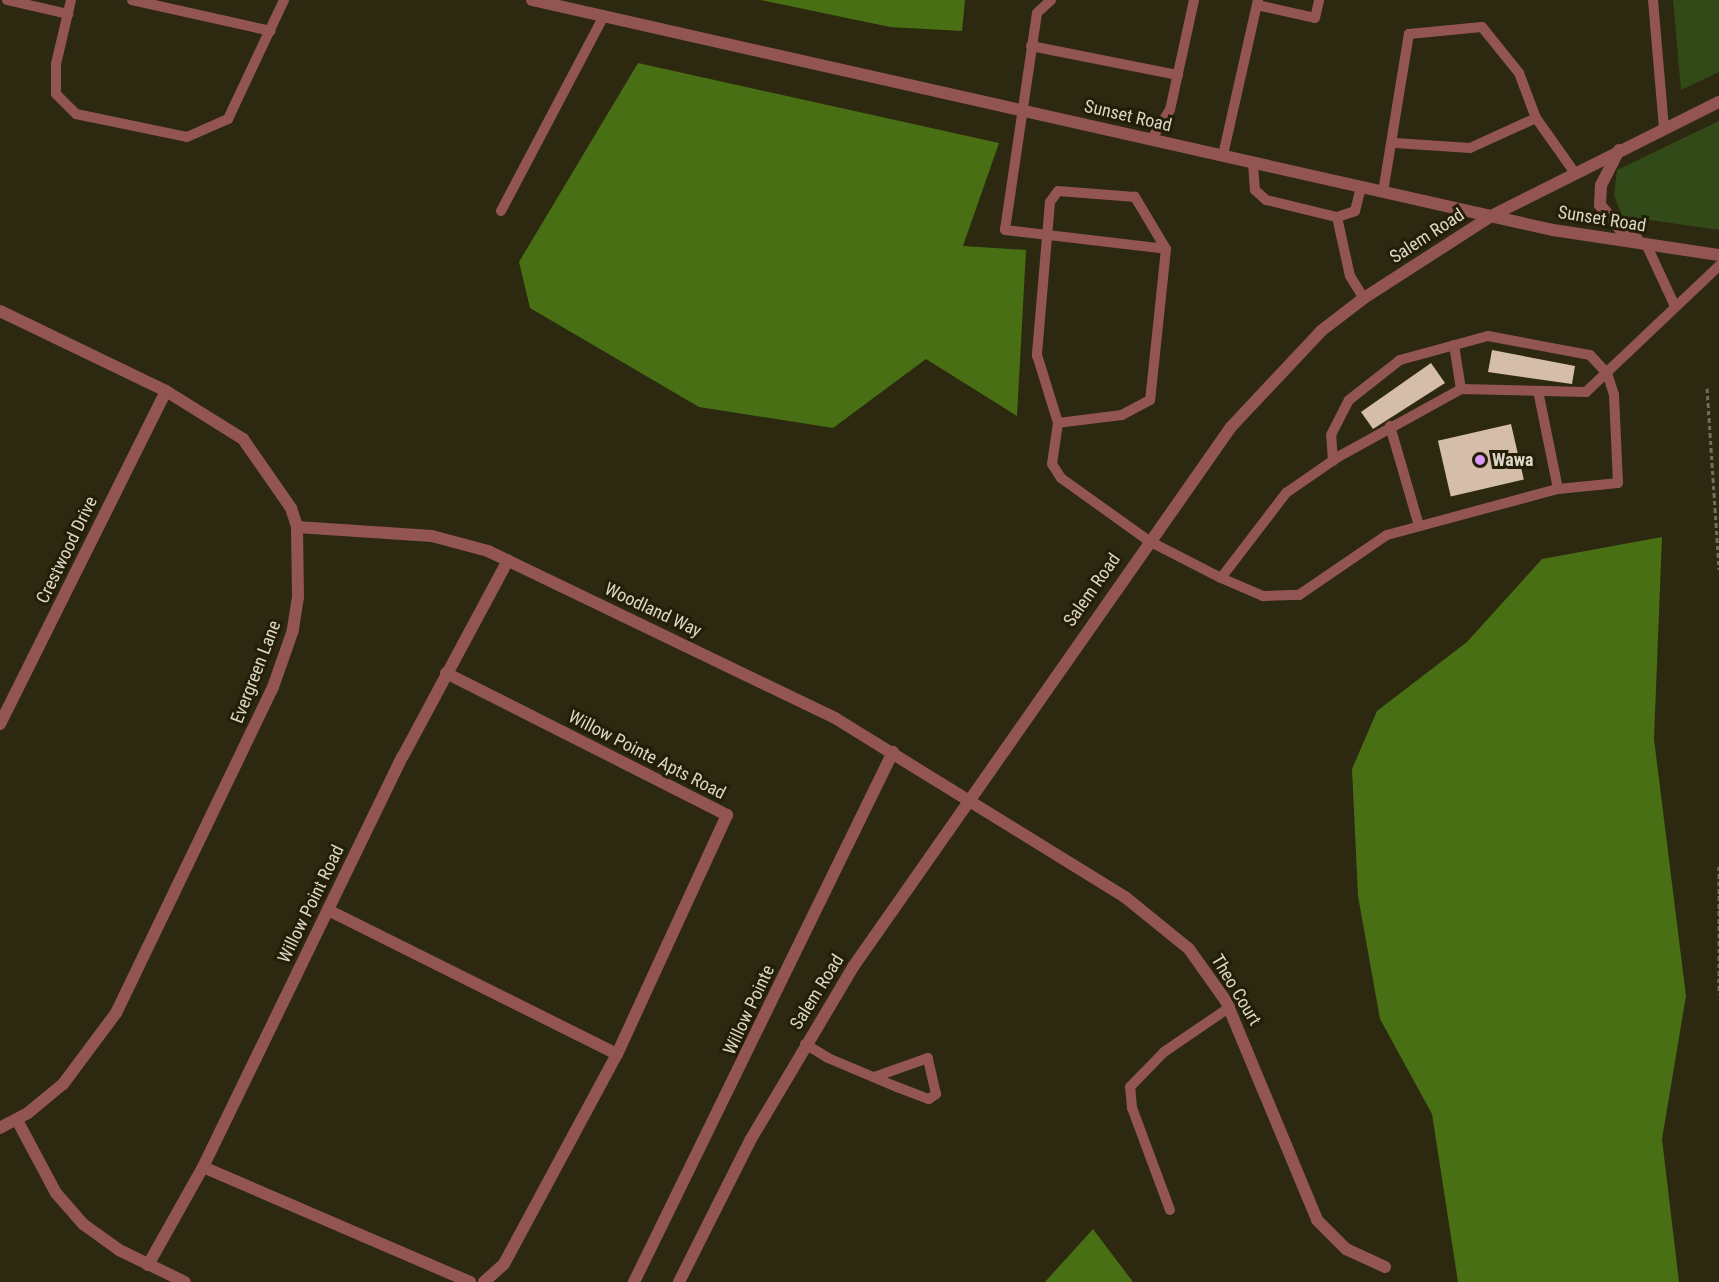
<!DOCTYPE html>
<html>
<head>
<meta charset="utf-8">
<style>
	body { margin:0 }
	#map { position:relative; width:1719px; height:1282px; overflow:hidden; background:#2d2810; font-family:"Roboto Condensed",sans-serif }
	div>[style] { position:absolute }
	.green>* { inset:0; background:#324a18 }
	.forest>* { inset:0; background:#486f13 }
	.building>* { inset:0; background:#d5bea9; transform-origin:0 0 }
	.path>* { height:3px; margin-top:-1.5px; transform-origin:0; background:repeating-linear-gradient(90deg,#736e5a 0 4.5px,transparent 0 7.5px) }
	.service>* { height:10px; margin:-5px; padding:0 5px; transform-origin:5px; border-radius:5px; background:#935554 }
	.minor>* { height:12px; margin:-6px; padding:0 6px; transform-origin:6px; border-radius:6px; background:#935554 }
	.tertiary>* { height:12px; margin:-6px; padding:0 6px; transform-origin:6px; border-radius:6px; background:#935554 }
	.dots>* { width:16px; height:16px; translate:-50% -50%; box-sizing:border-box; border:3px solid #241e07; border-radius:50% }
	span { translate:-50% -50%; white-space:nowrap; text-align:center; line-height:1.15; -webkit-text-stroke:6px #241e07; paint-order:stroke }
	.street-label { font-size:18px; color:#dad7c9 }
	.poi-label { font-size:18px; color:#dad7c9; font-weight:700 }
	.left { translate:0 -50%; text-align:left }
</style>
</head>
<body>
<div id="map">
	<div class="green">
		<div style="clip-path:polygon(1673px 0,1719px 0,1719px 72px,1681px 90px)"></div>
		<div style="clip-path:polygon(1719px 121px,1719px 230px,1622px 216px,1614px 195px,1617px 170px)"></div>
	</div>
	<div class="forest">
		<div style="clip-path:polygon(761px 0,965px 0,962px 31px,890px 27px)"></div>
		<div style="clip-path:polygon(638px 63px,999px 143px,963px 246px,1026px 250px,1017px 416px,926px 359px,833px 428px,699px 407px,530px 308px,519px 262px)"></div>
		<div style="clip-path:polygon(1662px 537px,1654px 739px,1686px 996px,1662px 1139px,1679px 1282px,1458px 1282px,1432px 1114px,1380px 1019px,1358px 896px,1352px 769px,1377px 711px,1467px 642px,1542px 559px)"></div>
		<div style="clip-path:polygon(1093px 1229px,1133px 1282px,1045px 1282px)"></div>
	</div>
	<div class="building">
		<div style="clip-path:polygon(1492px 350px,1575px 366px,1572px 384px,1488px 372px)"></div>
		<div style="clip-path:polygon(1431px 363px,1445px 383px,1373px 429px,1361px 412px)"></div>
		<div style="left:1511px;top:424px;width:57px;height:75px;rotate:77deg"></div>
	</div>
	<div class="path">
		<div style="left:1707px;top:388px;width:182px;rotate:86.2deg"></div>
		<div style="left:1719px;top:866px;width:128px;rotate:90deg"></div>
	</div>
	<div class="service">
		<div style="left:7px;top:0;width:63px;rotate:12.9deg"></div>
		<div style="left:71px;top:0;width:66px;rotate:103.2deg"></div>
		<div style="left:56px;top:64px;width:30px;rotate:90deg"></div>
		<div style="left:56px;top:94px;width:28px;rotate:45deg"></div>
		<div style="left:76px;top:114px;width:113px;rotate:11.7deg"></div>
		<div style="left:187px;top:137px;width:45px;rotate:-23.7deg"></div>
		<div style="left:228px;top:119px;width:132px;rotate:-64.8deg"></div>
		<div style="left:132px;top:0;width:142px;rotate:12.6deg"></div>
		<div style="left:1051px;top:0;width:19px;rotate:137deg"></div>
		<div style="left:1037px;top:13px;width:219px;rotate:98.4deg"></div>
		<div style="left:1005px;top:230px;width:162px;rotate:6.7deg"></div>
		<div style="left:1166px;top:249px;width:152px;rotate:96deg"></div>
		<div style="left:1150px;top:400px;width:32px;rotate:152deg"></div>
		<div style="left:1122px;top:415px;width:64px;rotate:172.9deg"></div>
		<div style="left:1653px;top:0;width:128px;rotate:85.1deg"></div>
		<div style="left:1257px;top:5px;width:59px;rotate:12.6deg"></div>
		<div style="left:1315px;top:18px;width:18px;rotate:-77deg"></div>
		<div style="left:1031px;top:46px;width:150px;rotate:11.2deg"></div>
		<div style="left:1151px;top:140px;width:36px;rotate:-58deg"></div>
		<div style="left:1170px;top:110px;width:113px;rotate:-77.7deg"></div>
		<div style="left:1395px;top:143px;width:75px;rotate:3.8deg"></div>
		<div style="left:1470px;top:148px;width:72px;rotate:-24.4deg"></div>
		<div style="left:1223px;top:155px;width:159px;rotate:-77.3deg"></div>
		<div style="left:1253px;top:163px;width:27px;rotate:86deg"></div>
		<div style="left:1255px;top:190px;width:15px;rotate:42deg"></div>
		<div style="left:1266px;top:200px;width:73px;rotate:13.5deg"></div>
		<div style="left:1337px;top:217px;width:19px;rotate:-18deg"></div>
		<div style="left:1355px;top:211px;width:25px;rotate:-76deg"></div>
		<div style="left:1383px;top:192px;width:160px;rotate:-80.7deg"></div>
		<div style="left:1409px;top:34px;width:73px;rotate:-5.5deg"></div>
		<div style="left:1482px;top:27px;width:59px;rotate:51.2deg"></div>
		<div style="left:1519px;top:73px;width:48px;rotate:69.3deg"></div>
		<div style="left:1536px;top:118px;width:67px;rotate:54.7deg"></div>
		<div style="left:501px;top:211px;width:221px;rotate:-62.2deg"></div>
		<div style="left:1337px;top:217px;width:60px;rotate:77.6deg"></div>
		<div style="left:1350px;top:276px;width:26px;rotate:58deg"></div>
		<div style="left:1646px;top:244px;width:66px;rotate:65deg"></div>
		<div style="left:1166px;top:249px;width:61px;rotate:-120.8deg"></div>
		<div style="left:1135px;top:197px;width:77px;rotate:-175.5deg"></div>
		<div style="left:1058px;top:191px;width:14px;rotate:126deg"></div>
		<div style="left:1050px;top:202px;width:154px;rotate:94.9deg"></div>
		<div style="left:1037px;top:355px;width:71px;rotate:72.8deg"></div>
		<div style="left:1058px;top:423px;width:41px;rotate:98.3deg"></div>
		<div style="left:1052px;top:464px;width:17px;rotate:57deg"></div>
		<div style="left:1061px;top:478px;width:108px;rotate:35.6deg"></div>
		<div style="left:1149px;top:541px;width:81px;rotate:27.2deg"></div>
		<div style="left:1221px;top:578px;width:107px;rotate:-52.6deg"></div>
		<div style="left:1286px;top:493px;width:63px;rotate:-34.7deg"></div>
		<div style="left:1338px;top:457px;width:141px;rotate:-28.9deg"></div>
		<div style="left:1461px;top:389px;width:125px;rotate:1.4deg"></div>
		<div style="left:1586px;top:392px;width:183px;rotate:-43.5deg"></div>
		<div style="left:1454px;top:345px;width:45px;rotate:81deg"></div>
		<div style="left:1390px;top:426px;width:104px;rotate:73.8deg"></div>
		<div style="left:1333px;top:461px;width:26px;rotate:-94deg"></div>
		<div style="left:1331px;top:435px;width:39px;rotate:-63deg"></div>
		<div style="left:1349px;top:400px;width:65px;rotate:-38.1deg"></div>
		<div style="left:1400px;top:360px;width:91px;rotate:-15.3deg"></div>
		<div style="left:1488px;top:336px;width:104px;rotate:10.6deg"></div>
		<div style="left:1590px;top:355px;width:25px;rotate:47deg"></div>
		<div style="left:1607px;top:373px;width:23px;rotate:72deg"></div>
		<div style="left:1614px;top:395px;width:88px;rotate:87.4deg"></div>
		<div style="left:1618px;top:483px;width:60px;rotate:174.3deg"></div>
		<div style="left:1221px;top:578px;width:46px;rotate:23.2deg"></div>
		<div style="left:1263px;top:596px;width:36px;rotate:-2deg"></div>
		<div style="left:1299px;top:595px;width:107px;rotate:-34.3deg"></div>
		<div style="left:1387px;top:535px;width:177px;rotate:-15.1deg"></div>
		<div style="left:1558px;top:489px;width:100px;rotate:-101.5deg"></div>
		<div style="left:805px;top:1044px;width:27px;rotate:31deg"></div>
		<div style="left:828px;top:1058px;width:75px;rotate:22.8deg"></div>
		<div style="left:897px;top:1087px;width:34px;rotate:21deg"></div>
		<div style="left:929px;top:1099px;width:9px;rotate:-36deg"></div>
		<div style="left:936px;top:1094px;width:37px;rotate:-103deg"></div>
		<div style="left:928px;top:1058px;width:57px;rotate:160.6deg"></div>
		<div style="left:1170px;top:1210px;width:109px;rotate:-110.4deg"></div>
		<div style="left:1132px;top:1108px;width:21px;rotate:-95deg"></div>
		<div style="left:1130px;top:1087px;width:49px;rotate:-45.8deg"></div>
		<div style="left:1164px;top:1052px;width:80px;rotate:-34.3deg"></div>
	</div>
	<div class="minor">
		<div style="left:0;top:311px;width:184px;rotate:25.7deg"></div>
		<div style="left:166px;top:391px;width:91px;rotate:31.9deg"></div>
		<div style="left:243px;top:439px;width:84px;rotate:55.2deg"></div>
		<div style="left:291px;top:508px;width:20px;rotate:72deg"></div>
		<div style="left:297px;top:527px;width:70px;rotate:89.2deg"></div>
		<div style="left:298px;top:597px;width:33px;rotate:99deg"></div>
		<div style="left:293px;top:630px;width:60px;rotate:109.3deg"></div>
		<div style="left:273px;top:687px;width:362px;rotate:115.7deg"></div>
		<div style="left:116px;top:1013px;width:89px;rotate:126.7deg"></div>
		<div style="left:63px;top:1084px;width:45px;rotate:140.4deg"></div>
		<div style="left:28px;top:1113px;width:32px;rotate:152deg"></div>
		<div style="left:297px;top:527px;width:135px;rotate:3.8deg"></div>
		<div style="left:432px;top:536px;width:58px;rotate:15deg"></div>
		<div style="left:488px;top:551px;width:385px;rotate:25.7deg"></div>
		<div style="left:835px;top:718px;width:341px;rotate:31.7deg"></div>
		<div style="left:1125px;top:897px;width:82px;rotate:39.1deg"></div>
		<div style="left:1189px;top:949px;width:64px;rotate:54.6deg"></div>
		<div style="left:1226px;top:1001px;width:237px;rotate:67.4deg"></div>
		<div style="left:1317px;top:1220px;width:41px;rotate:45deg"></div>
		<div style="left:1346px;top:1249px;width:43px;rotate:24.8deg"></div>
		<div style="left:446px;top:673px;width:315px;rotate:26.8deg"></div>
		<div style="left:727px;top:815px;width:263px;rotate:114.7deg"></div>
		<div style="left:617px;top:1054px;width:238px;rotate:118.3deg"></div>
		<div style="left:504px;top:1264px;width:27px;rotate:138deg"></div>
		<div style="left:0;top:724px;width:372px;rotate:-63.5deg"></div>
		<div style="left:328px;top:910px;width:323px;rotate:26.5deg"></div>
		<div style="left:17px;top:1120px;width:83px;rotate:61.9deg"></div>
		<div style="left:56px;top:1193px;width:41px;rotate:48.9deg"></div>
		<div style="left:83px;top:1224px;width:44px;rotate:35.8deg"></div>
		<div style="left:119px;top:1250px;width:73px;rotate:25.9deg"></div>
		<div style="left:203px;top:1167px;width:291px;rotate:23.3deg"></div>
		<div style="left:148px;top:1265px;width:112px;rotate:-60.7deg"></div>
		<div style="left:203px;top:1167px;width:457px;rotate:-64.1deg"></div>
		<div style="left:403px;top:756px;width:222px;rotate:-61.8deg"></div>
		<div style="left:634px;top:1282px;width:590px;rotate:-63.96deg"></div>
	</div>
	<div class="tertiary">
		<div style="left:532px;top:0;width:1047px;rotate:12.7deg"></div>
		<div style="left:1553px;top:230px;width:168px;rotate:8.6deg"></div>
		<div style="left:1619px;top:150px;width:39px;rotate:117deg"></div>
		<div style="left:1601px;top:185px;width:20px;rotate:93deg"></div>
		<div style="left:1600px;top:205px;width:33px;rotate:50deg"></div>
		<div style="left:1621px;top:230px;width:18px;rotate:29deg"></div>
		<div style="left:679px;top:1282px;width:160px;rotate:-63.3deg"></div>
		<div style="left:751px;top:1139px;width:200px;rotate:-59.3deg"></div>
		<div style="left:853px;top:967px;width:659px;rotate:-55.01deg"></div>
		<div style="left:1231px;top:427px;width:132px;rotate:-46.8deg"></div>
		<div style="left:1321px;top:331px;width:54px;rotate:-37.5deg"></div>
		<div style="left:1364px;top:298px;width:151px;rotate:-32.8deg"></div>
		<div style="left:1491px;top:216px;width:255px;rotate:-26.6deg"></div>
	</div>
	<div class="dots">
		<div style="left:1480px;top:460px;background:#d89bf8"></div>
	</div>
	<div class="street-label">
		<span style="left:1128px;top:116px;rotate:13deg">Sunset Road</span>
		<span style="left:1602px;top:219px;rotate:9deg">Sunset Road</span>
		<span style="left:1427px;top:236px;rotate:-33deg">Salem Road</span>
		<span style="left:67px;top:550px;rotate:-64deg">Crestwood Drive</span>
		<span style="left:1092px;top:590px;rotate:-55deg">Salem Road</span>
		<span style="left:653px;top:610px;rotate:25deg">Woodland Way</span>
		<span style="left:256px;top:672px;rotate:-69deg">Evergreen Lane</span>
		<span style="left:647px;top:755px;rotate:27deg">Willow Pointe Apts Road</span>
		<span style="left:311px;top:904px;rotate:-64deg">Willow Point Road</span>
		<span style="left:1236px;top:990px;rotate:59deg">Theo Court</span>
		<span style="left:817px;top:992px;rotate:-58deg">Salem Road</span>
		<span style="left:749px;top:1010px;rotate:-65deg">Willow Pointe</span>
	</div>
	<div class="poi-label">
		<span class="left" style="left:1492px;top:460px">Wawa</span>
	</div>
</div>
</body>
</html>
